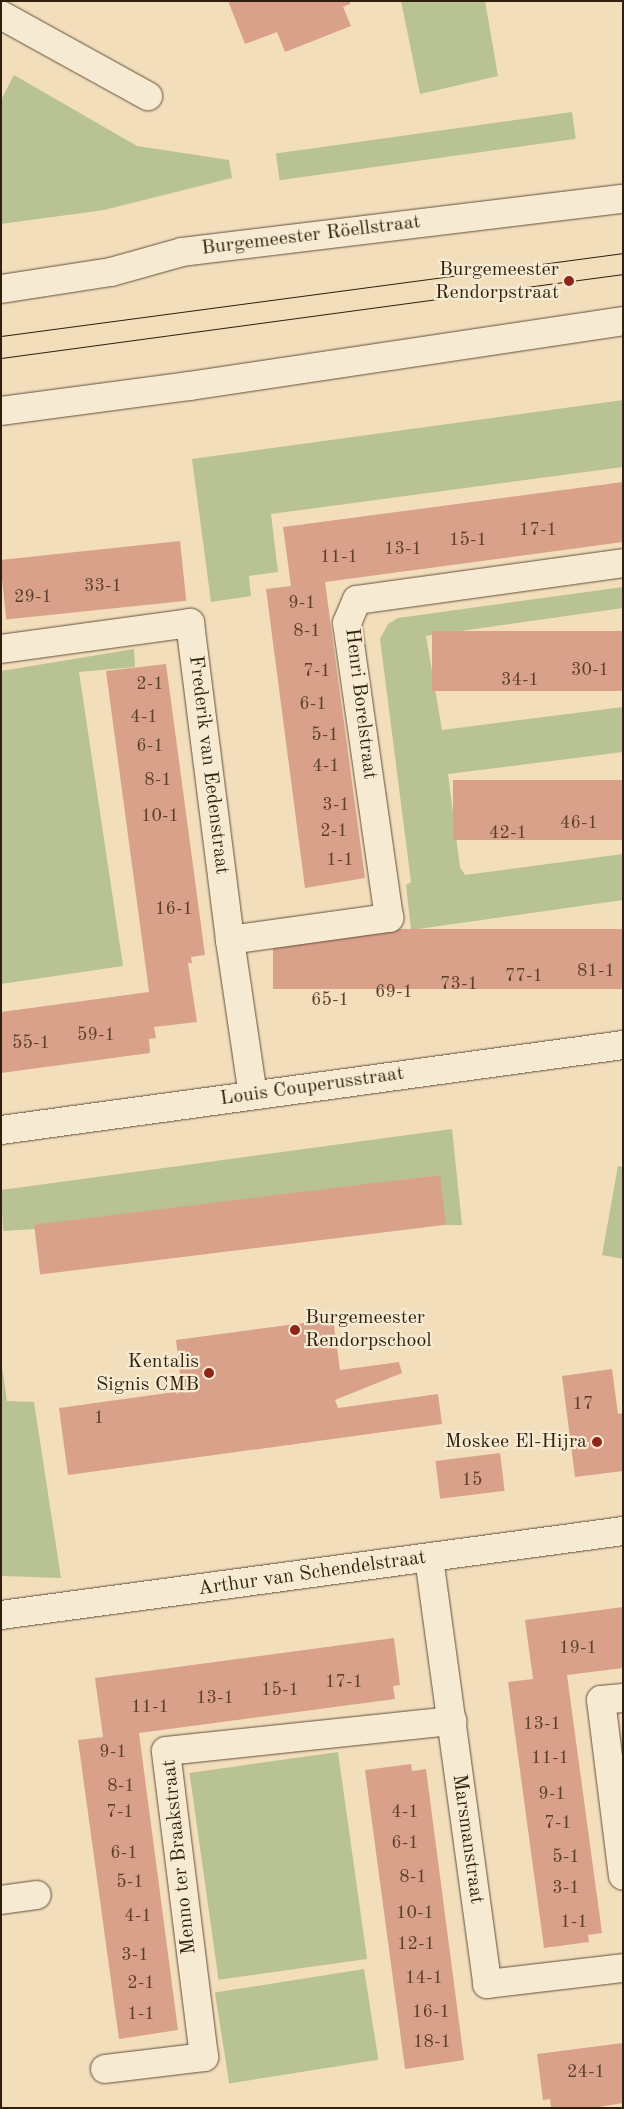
<!DOCTYPE html>
<html>
<head>
<meta charset="utf-8">
<style>
	body { margin:0 }
	#map { position:relative; width:624px; height:2109px; overflow:hidden; background:#f3debc; font-family:"Old Standard TT",serif }
	div>[style] { position:absolute }
	.green>* { inset:0; background:#b8c293; transform-origin:0 0 }
	.building>* { inset:0; background:#daa18a; transform-origin:0 0 }
	.roads { filter:drop-shadow(0 0 1px #624f39) drop-shadow(0 0 1px #624f39) }
	.minor>* { height:28px; margin:-14px; padding:0 14px; transform-origin:14px; border-radius:14px; background:#f7ead3 }
	.secondary>* { height:28px; margin:-14px; padding:0 14px; transform-origin:14px; border-radius:14px; background:#f7ead3 }
	.tram>* { height:1px; margin:-0.5px; padding:0 0.5px; transform-origin:0.5px; border-radius:0.5px; background:#311f0d }
	.dots>* { width:14px; height:14px; translate:-50% -50%; box-sizing:border-box; border:2px solid #f7ead3; border-radius:50% }
	span { translate:-50% -50%; white-space:nowrap; text-align:center; line-height:1.15; -webkit-text-stroke:4.5px #f7ead3; paint-order:stroke }
	.number-label { font-size:18px; color:#5b402c }
	.number-label span { -webkit-text-stroke-width:0 }
	.street-label { font-size:20px; color:#311f0d }
	.poi-label { font-size:20px; color:#311f0d }
	.right { translate:-100% -50%; text-align:right }
	.left { translate:0 -50%; text-align:left }
	.frame { position:absolute; inset:0; border:2px solid #311f0d; pointer-events:none }
</style>
</head>
<body>
<div id="map">
	<div class="green">
		<div style="clip-path:polygon(401px 1px,485px 1px,498px 76px,420px 94px)"></div>
		<div style="clip-path:polygon(14px 75px,137px 146px,229px 160px,232px 178px,104px 210px,1px 224px,1px 100px)"></div>
		<div style="left:572px;top:112px;width:27px;height:299px;rotate:82deg"></div>
		<div style="clip-path:polygon(623px 400px,623px 467px,271px 514px,278px 572px,249px 576px,251px 596px,211px 602px,192px 459px)"></div>
		<div style="clip-path:polygon(623px 587px,623px 608px,426px 636px,442px 730px,623px 707px,623px 752px,448px 774px,460px 867px,465px 875px,623px 854px,623px 900px,411px 930px,406px 885px,411px 882px,380px 639px,388px 624px,398px 618px)"></div>
		<div style="clip-path:polygon(134px 649px,135px 667px,79px 672px,123px 966px,1px 984px,1px 671px)"></div>
		<div style="clip-path:polygon(452px 1129px,462px 1225px,446px 1225px,439px 1175px,35px 1229px,3px 1231px,1px 1190px)"></div>
		<div style="clip-path:polygon(618px 1166px,623px 1167px,623px 1259px,602px 1255px)"></div>
		<div style="clip-path:polygon(1px 1359px,7px 1401px,34px 1402px,61px 1578px,1px 1576px)"></div>
		<div style="left:338px;top:1752px;width:209px;height:150px;rotate:82deg"></div>
		<div style="left:364px;top:1969px;width:92px;height:151px;rotate:81deg"></div>
	</div>
	<div class="building">
		<div style="clip-path:polygon(228px 1px,350px 1px,350px 4px,343px 7px,351px 26px,285px 52px,277px 32px,245px 44px)"></div>
		<div style="clip-path:polygon(623px 482px,623px 542px,325px 582px,365px 878px,305px 888px,266px 589px,291px 586px,283px 527px)"></div>
		<div style="left:180px;top:541px;width:60px;height:181px;rotate:84deg"></div>
		<div style="left:623px;top:631px;width:60px;height:191px;rotate:90deg"></div>
		<div style="clip-path:polygon(166px 664px,205px 955px,191px 957px,192px 963px,188px 963px,197px 1022px,154px 1027px,156px 1038px,149px 1039px,150px 1053px,1px 1073px,1px 1012px,149px 992px,106px 671px)"></div>
		<div style="left:623px;top:780px;width:60px;height:170px;rotate:90deg"></div>
		<div style="left:623px;top:929px;width:60px;height:350px;rotate:90deg"></div>
		<div style="left:440px;top:1175px;width:50px;height:409px;rotate:83deg"></div>
		<div style="clip-path:polygon(333px 1319px,340px 1370px,399px 1362px,402px 1373px,335px 1400px,338px 1408px,438px 1394px,442px 1424px,68px 1475px,59px 1408px,182px 1391px,176px 1340px)"></div>
		<div style="clip-path:polygon(612px 1369px,618px 1414px,623px 1413px,623px 1471px,575px 1477px,562px 1376px)"></div>
		<div style="left:500px;top:1453px;width:38px;height:65px;rotate:83deg"></div>
		<div style="clip-path:polygon(623px 1607px,623px 1668px,567px 1675px,602px 1933px,588px 1935px,589px 1942px,544px 1948px,508px 1682px,533px 1679px,525px 1620px)"></div>
		<div style="clip-path:polygon(394px 1638px,400px 1685px,393px 1686px,395px 1699px,139px 1733px,178px 2030px,119px 2039px,78px 1740px,103px 1737px,95px 1678px)"></div>
		<div style="clip-path:polygon(411px 1764px,412px 1771px,426px 1769px,464px 2060px,405px 2069px,365px 1770px)"></div>
		<div style="clip-path:polygon(623px 2043px,623px 2103px,593px 2108px,551px 2108px,550px 2099px,543px 2100px,537px 2054px)"></div>
	</div>
	<div class="roads">
		<div class="minor">
			<div style="left:1px;top:15px;width:168px;rotate:28.9deg"></div>
			<div style="left:1px;top:649px;width:191px;rotate:-7.8deg"></div>
			<div style="left:190px;top:623px;width:320px;rotate:82.8deg"></div>
			<div style="left:230px;top:940px;width:157px;rotate:81.6deg"></div>
			<div style="left:230px;top:940px;width:161px;rotate:-7.9deg"></div>
			<div style="left:389px;top:918px;width:298px;rotate:-98.1deg"></div>
			<div style="left:347px;top:623px;width:25px;rotate:-67deg"></div>
			<div style="left:357px;top:600px;width:269px;rotate:-7.9deg"></div>
			<div style="left:1px;top:1130px;width:628px;rotate:-7.78deg"></div>
			<div style="left:429px;top:1558px;width:430px;rotate:82.2deg"></div>
			<div style="left:487px;top:1984px;width:137px;rotate:-6.7deg"></div>
			<div style="left:1px;top:1615px;width:628px;rotate:-7.69deg"></div>
			<div style="left:623px;top:1698px;width:22px;rotate:175deg"></div>
			<div style="left:601px;top:1700px;width:177px;rotate:82.9deg"></div>
			<div style="left:1px;top:1900px;width:36px;rotate:-8deg"></div>
			<div style="left:105px;top:2069px;width:100px;rotate:-6.9deg"></div>
			<div style="left:204px;top:2057px;width:308px;rotate:-97.1deg"></div>
			<div style="left:166px;top:1751px;width:288px;rotate:-6deg"></div>
		</div>
		<div class="secondary">
			<div style="left:1px;top:289px;width:111px;rotate:-8.8deg"></div>
			<div style="left:111px;top:272px;width:74px;rotate:-15.7deg"></div>
			<div style="left:182px;top:252px;width:444px;rotate:-6.9deg"></div>
			<div style="left:1px;top:411px;width:190px;rotate:-7.6deg"></div>
			<div style="left:189px;top:386px;width:439px;rotate:-8.5deg"></div>
		</div>
	</div>
	<div class="tram">
		<div style="left:1px;top:336px;width:628px;rotate:-7.6deg"></div>
		<div style="left:1px;top:358px;width:628px;rotate:-7.69deg"></div>
	</div>
	<div class="dots">
		<div style="left:569px;top:281px;background:#8f2418"></div>
		<div style="left:295px;top:1330px;background:#8f2418"></div>
		<div style="left:209px;top:1373px;background:#8f2418"></div>
		<div style="left:597px;top:1442px;background:#8f2418"></div>
	</div>
	<div class="number-label">
		<span style="left:538px;top:530px">17-1</span>
		<span style="left:468px;top:540px">15-1</span>
		<span style="left:403px;top:549px">13-1</span>
		<span style="left:339px;top:557px">11-1</span>
		<span style="left:103px;top:586px">33-1</span>
		<span style="left:33px;top:597px">29-1</span>
		<span style="left:302px;top:603px">9-1</span>
		<span style="left:307px;top:631px">8-1</span>
		<span style="left:590px;top:670px">30-1</span>
		<span style="left:317px;top:671px">7-1</span>
		<span style="left:520px;top:680px">34-1</span>
		<span style="left:150px;top:684px">2-1</span>
		<span style="left:313px;top:704px">6-1</span>
		<span style="left:144px;top:717px">4-1</span>
		<span style="left:325px;top:735px">5-1</span>
		<span style="left:150px;top:746px">6-1</span>
		<span style="left:326px;top:766px">4-1</span>
		<span style="left:158px;top:780px">8-1</span>
		<span style="left:336px;top:805px">3-1</span>
		<span style="left:160px;top:816px">10-1</span>
		<span style="left:579px;top:823px">46-1</span>
		<span style="left:334px;top:831px">2-1</span>
		<span style="left:508px;top:833px">42-1</span>
		<span style="left:340px;top:860px">1-1</span>
		<span style="left:174px;top:909px">16-1</span>
		<span style="left:596px;top:971px">81-1</span>
		<span style="left:524px;top:976px">77-1</span>
		<span style="left:459px;top:984px">73-1</span>
		<span style="left:394px;top:992px">69-1</span>
		<span style="left:330px;top:1000px">65-1</span>
		<span style="left:96px;top:1035px">59-1</span>
		<span style="left:31px;top:1043px">55-1</span>
		<span style="left:583px;top:1404px">17</span>
		<span style="left:99px;top:1418px">1</span>
		<span style="left:472px;top:1480px">15</span>
		<span style="left:578px;top:1648px">19-1</span>
		<span style="left:344px;top:1682px">17-1</span>
		<span style="left:280px;top:1690px">15-1</span>
		<span style="left:215px;top:1698px">13-1</span>
		<span style="left:150px;top:1707px">11-1</span>
		<span style="left:542px;top:1724px">13-1</span>
		<span style="left:113px;top:1752px">9-1</span>
		<span style="left:550px;top:1758px">11-1</span>
		<span style="left:121px;top:1786px">8-1</span>
		<span style="left:552px;top:1794px">9-1</span>
		<span style="left:120px;top:1812px">7-1</span>
		<span style="left:405px;top:1812px">4-1</span>
		<span style="left:558px;top:1823px">7-1</span>
		<span style="left:405px;top:1843px">6-1</span>
		<span style="left:124px;top:1853px">6-1</span>
		<span style="left:566px;top:1857px">5-1</span>
		<span style="left:413px;top:1877px">8-1</span>
		<span style="left:130px;top:1882px">5-1</span>
		<span style="left:566px;top:1888px">3-1</span>
		<span style="left:415px;top:1913px">10-1</span>
		<span style="left:138px;top:1916px">4-1</span>
		<span style="left:574px;top:1922px">1-1</span>
		<span style="left:416px;top:1944px">12-1</span>
		<span style="left:135px;top:1955px">3-1</span>
		<span style="left:424px;top:1978px">14-1</span>
		<span style="left:141px;top:1983px">2-1</span>
		<span style="left:431px;top:2012px">16-1</span>
		<span style="left:141px;top:2014px">1-1</span>
		<span style="left:432px;top:2042px">18-1</span>
		<span style="left:586px;top:2072px">24-1</span>
	</div>
	<div class="street-label">
		<span style="left:311px;top:236px;rotate:-7deg">Burgemeester Röellstraat</span>
		<span style="left:360px;top:704px;rotate:83deg">Henri Borelstraat</span>
		<span style="left:208px;top:765px;rotate:83deg">Frederik van Eedenstraat</span>
		<span style="left:312px;top:1087px;rotate:-8deg">Louis Couperusstraat</span>
		<span style="left:312px;top:1574px;rotate:-8deg">Arthur van Schendelstraat</span>
		<span style="left:467px;top:1839px;rotate:82deg">Marsmanstraat</span>
		<span style="left:180px;top:1857px;rotate:-96deg">Menno ter Braakstraat</span>
	</div>
	<div class="poi-label">
		<span class="right" style="left:559px;top:282px">Burgemeester<br>Rendorpstraat</span>
		<span class="left" style="left:305px;top:1330px">Burgemeester<br>Rendorpschool</span>
		<span class="right" style="left:199px;top:1374px">Kentalis<br>Signis CMB</span>
		<span class="right" style="left:587px;top:1442px">Moskee El-Hijra</span>
	</div>
	<div class="frame"></div>
</div>
</body>
</html>
